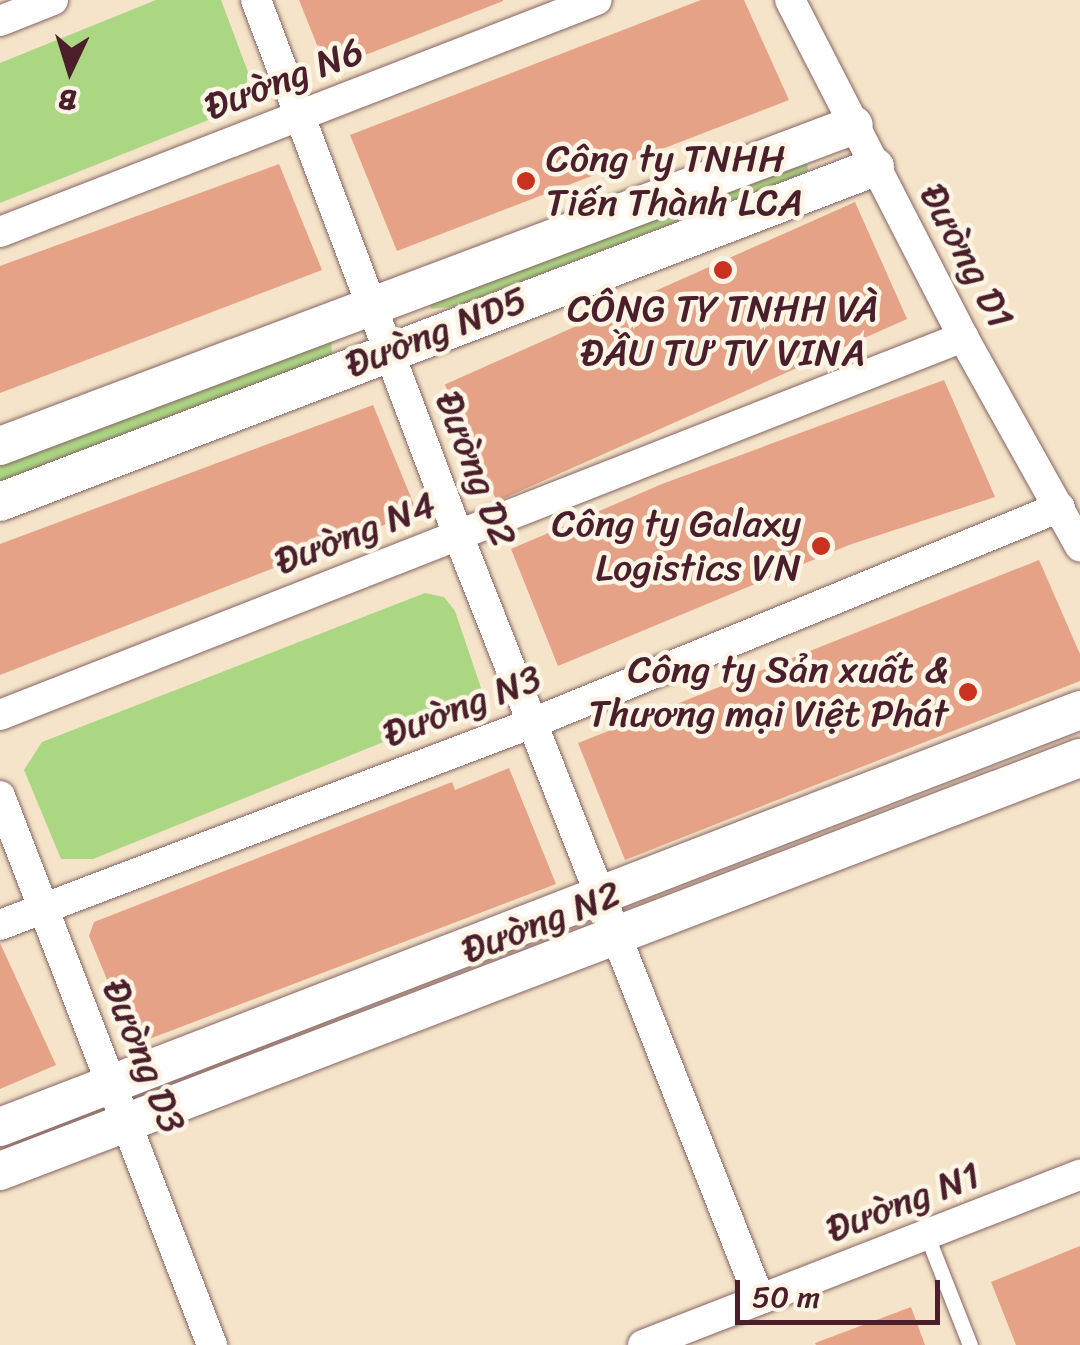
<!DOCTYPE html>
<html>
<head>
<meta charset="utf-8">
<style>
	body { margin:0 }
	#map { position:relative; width:1080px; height:1345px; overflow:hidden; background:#f5e4c9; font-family:Sriracha,sans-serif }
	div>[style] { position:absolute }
	.green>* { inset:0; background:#abd783 }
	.building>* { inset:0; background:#e5a286; transform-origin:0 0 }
	.roads { filter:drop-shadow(0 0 2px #866462) drop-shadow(0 0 2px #866462) }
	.service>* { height:15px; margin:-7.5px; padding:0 7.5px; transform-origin:7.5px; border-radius:7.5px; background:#fff }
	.minor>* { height:30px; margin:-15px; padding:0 15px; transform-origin:15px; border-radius:15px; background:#fff }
	.tertiary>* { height:38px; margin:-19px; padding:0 19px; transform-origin:19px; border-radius:19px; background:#fff }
	.dots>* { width:28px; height:28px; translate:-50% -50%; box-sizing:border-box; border:5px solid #fcf5e5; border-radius:50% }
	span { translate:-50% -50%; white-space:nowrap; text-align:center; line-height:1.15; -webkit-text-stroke:9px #fcf5e5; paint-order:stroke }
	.street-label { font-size:38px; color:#4a1f2b }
	.poi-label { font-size:38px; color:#4a1f2b }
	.left { translate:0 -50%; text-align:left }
	.right { translate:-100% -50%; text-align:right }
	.north { position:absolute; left:20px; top:20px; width:100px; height:100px; -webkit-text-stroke:8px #fcf5e5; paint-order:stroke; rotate:184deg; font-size:28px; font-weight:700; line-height:40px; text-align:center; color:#4a1f2b }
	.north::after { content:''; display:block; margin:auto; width:35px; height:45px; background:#4a1f2b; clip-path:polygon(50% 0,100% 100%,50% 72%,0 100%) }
	.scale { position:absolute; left:735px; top:1280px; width:205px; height:45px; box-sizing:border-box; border:5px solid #4a1f2b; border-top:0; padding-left:12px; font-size:30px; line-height:35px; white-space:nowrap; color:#4a1f2b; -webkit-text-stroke:8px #fcf5e5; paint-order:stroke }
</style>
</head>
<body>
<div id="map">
	<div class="green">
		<div style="clip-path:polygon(156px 0,221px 0,248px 72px,245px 98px,231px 111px,0 203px,0 63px)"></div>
		<div style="clip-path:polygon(807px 156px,808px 171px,794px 177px,457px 306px,431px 309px,430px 300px)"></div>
		<div style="clip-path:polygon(331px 338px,332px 355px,0 485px,0 464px)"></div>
		<div style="clip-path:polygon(425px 593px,444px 597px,455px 611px,481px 688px,478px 704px,93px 859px,61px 859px,24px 770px,42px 742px)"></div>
	</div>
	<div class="building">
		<div style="clip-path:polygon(299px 0,503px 0,503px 1px,327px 70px)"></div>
		<div style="clip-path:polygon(701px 0,744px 0,789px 100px,397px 251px,350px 135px)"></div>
		<div style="clip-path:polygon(279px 164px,322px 270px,0 393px,0 266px)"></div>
		<div style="left:855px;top:202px;width:128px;height:449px;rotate:66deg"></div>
		<div style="clip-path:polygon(944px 380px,995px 497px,849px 545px,558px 666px,511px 549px,662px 484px)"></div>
		<div style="clip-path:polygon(373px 405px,417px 512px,0 675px,0 544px)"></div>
		<div style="clip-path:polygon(1039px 560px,1080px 654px,1080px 681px,625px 860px,578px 743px)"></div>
		<div style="clip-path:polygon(509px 768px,556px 884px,144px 1041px,129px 1033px,89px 936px,94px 922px,452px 782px,455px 790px)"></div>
		<div style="clip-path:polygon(0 943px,56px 1065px,0 1089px)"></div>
		<div style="clip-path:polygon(1080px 1246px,1080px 1345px,1016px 1345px,991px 1282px)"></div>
		<div style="clip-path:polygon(911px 1307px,925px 1345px,816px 1345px,815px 1343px)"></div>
	</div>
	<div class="roads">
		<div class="service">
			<div style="left:927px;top:1236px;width:117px;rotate:68.5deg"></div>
		</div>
		<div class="minor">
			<div style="left:256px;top:0;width:572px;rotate:69.31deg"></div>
			<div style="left:458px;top:535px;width:822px;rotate:68.46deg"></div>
			<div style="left:790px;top:0;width:379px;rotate:62.8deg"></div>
			<div style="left:963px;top:337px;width:240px;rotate:60.8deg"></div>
			<div style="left:0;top:21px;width:57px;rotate:-21.6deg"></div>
			<div style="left:0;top:232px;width:640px;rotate:-21.24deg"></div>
			<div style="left:0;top:715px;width:1035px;rotate:-21.43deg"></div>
			<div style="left:0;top:796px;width:589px;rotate:68.89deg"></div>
			<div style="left:0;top:925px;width:572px;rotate:-20.78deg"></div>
			<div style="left:535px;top:722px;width:567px;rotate:-22.27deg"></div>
			<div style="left:643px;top:1345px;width:469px;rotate:-21.3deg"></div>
		</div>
		<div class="tertiary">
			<div style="left:0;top:446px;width:912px;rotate:-20.6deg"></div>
			<div style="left:0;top:502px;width:937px;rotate:-20.95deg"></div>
			<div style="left:0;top:1127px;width:1158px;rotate:-21.11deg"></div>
			<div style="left:0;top:1171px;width:1156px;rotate:-20.93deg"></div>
		</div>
	</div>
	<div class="dots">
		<div style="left:526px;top:181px;background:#c8321e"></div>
		<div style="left:723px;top:270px;background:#c8321e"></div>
		<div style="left:821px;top:546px;background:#c8321e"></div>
		<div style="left:968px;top:692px;background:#c8321e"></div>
	</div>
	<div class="street-label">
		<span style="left:284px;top:79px;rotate:-21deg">Đường N6</span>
		<span style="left:967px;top:256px;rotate:62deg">Đường D1</span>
		<span style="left:436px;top:332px;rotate:-21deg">Đường ND5</span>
		<span style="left:476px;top:469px;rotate:69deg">Đường D2</span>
		<span style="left:355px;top:533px;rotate:-21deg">Đường N4</span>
		<span style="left:462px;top:706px;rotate:-21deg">Đường N3</span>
		<span style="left:541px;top:922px;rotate:-21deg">Đường N2</span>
		<span style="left:144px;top:1056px;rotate:68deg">Đường D3</span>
		<span style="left:903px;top:1202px;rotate:-21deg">Đường N1</span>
	</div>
	<div class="poi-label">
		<span class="left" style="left:546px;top:181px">Công ty TNHH<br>Tiến Thành LCA</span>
		<span style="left:723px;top:331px">CÔNG TY TNHH VÀ<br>ĐẦU TƯ TV VINA</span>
		<span class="right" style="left:801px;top:546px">Công ty Galaxy<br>Logistics VN</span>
		<span class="right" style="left:948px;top:692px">Công ty Sản xuất &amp;<br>Thương mại Việt Phát</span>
	</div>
	<div class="north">B</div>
	<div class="scale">50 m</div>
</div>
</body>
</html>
